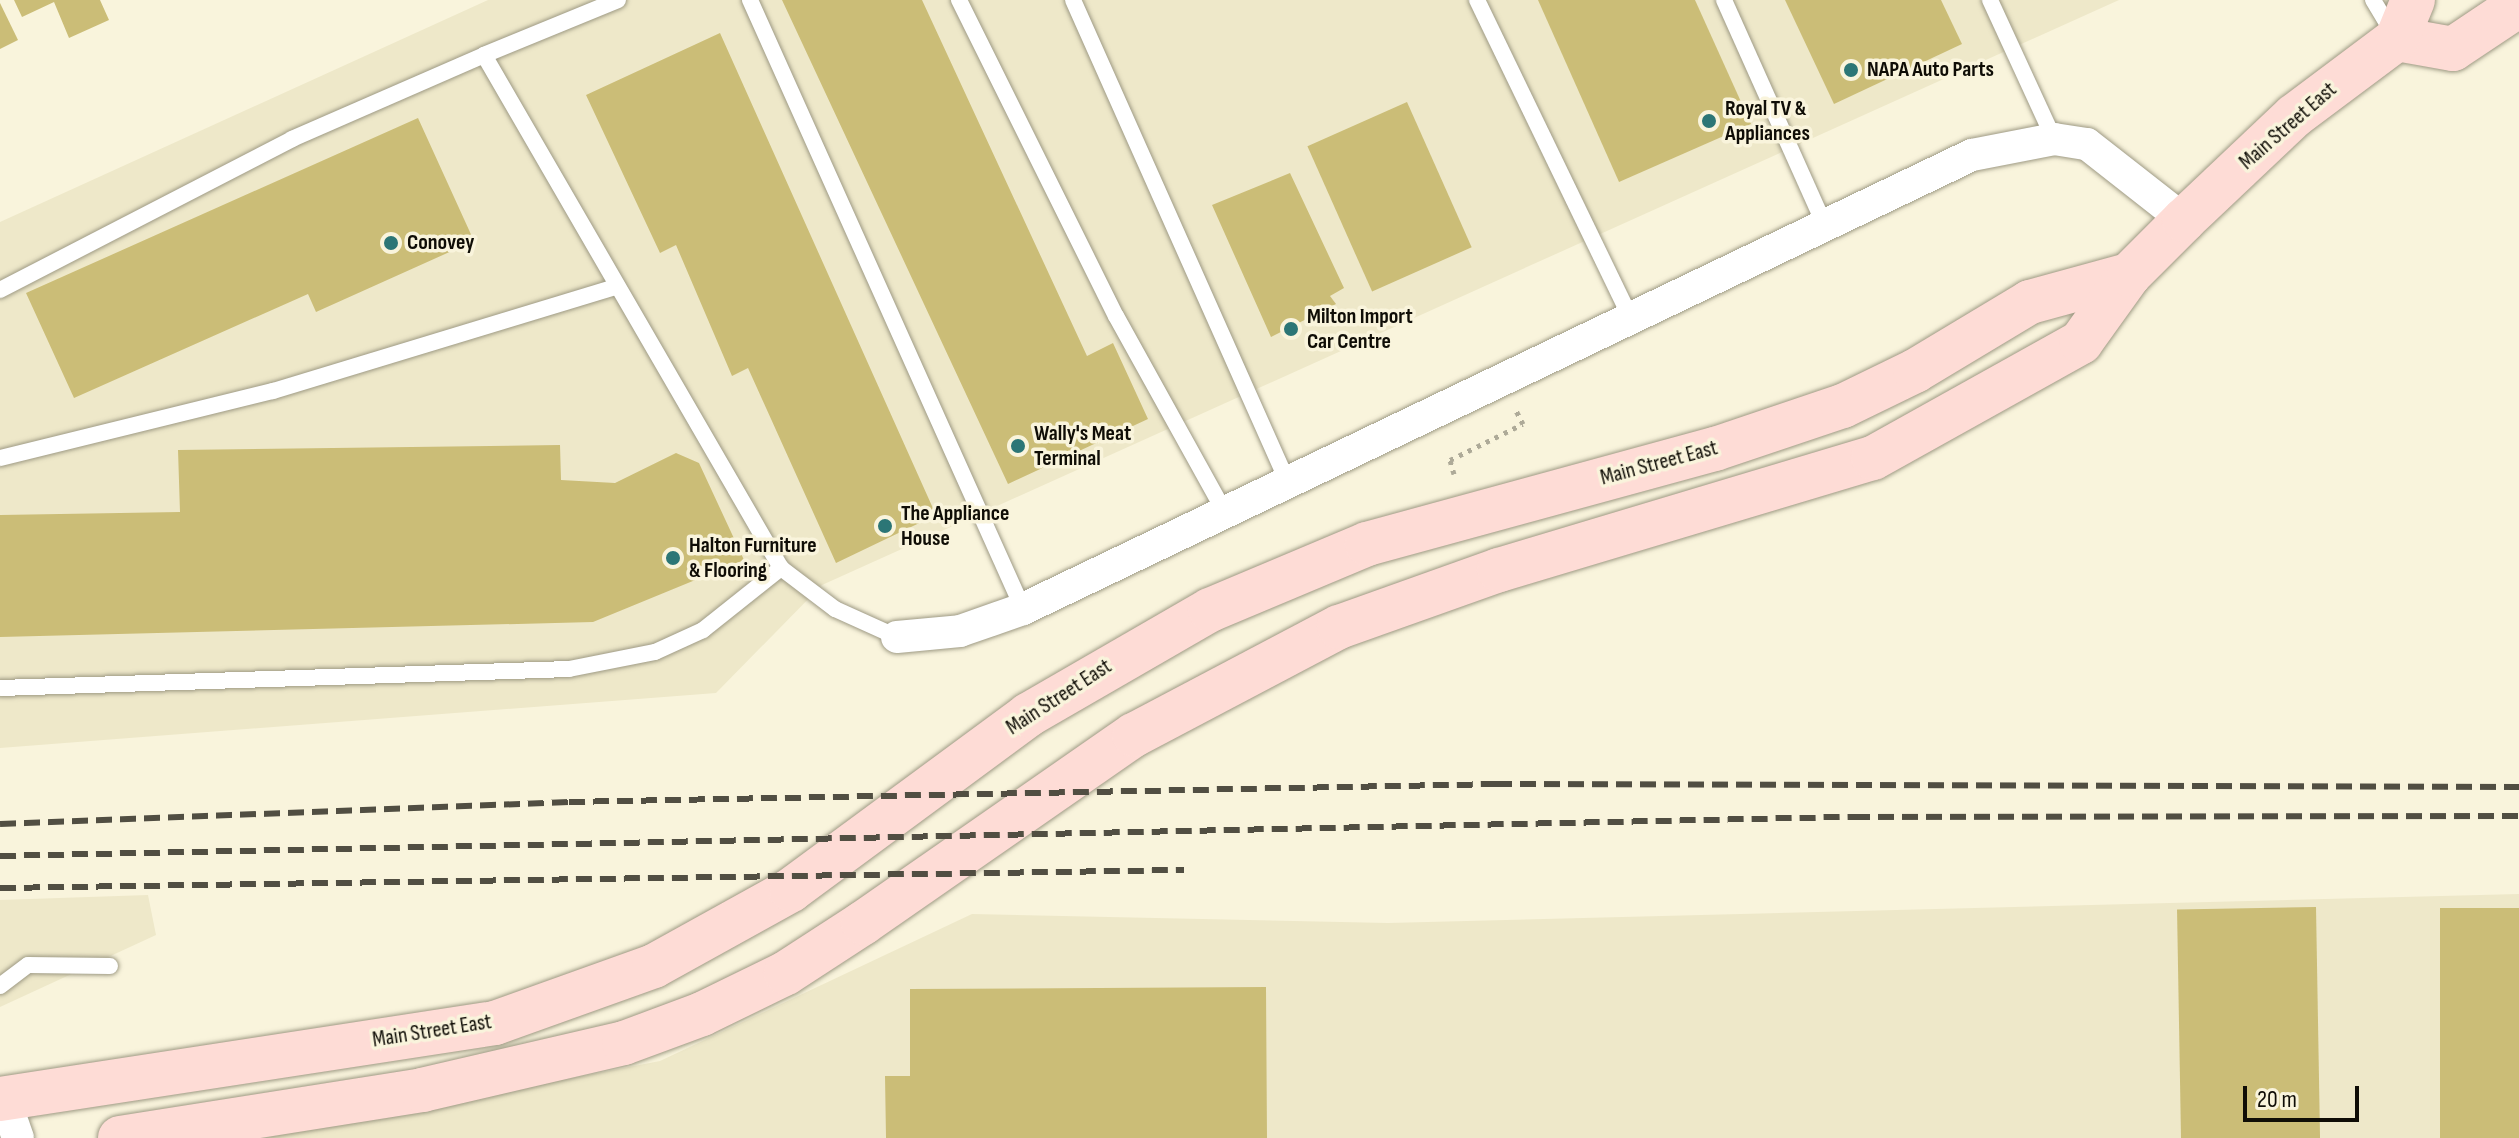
<!DOCTYPE html>
<html>
<head>
<meta charset="utf-8">
<style>
	body { margin:0 }
	#map { position:relative; width:2519px; height:1138px; overflow:hidden; background:#f9f4dc; font-family:"Sofia Sans Condensed",sans-serif }
	div>[style] { position:absolute }
	.built>* { inset:0; background:#eee8c9 }
	.building>* { inset:0; background:#cbbd77; transform-origin:0 0 }
	.path>* { height:5px; margin-top:-2.5px; transform-origin:0; background:repeating-linear-gradient(90deg,#aeaa98 0 4px,transparent 0 10px) }
	.roads { filter:drop-shadow(0 0 2px #9e9a84) drop-shadow(0 0 2px #9e9a84) }
	.service>* { height:16px; margin:-8px; padding:0 8px; transform-origin:8px; border-radius:8px; background:#fff }
	.minor>* { height:32px; margin:-16px; padding:0 16px; transform-origin:16px; border-radius:16px; background:#fff }
	.secondary>* { height:44px; margin:-22px; padding:0 22px; transform-origin:22px; border-radius:22px; background:#fedcd6 }
	.rail>* { height:6px; margin-top:-3px; transform-origin:0; background:repeating-linear-gradient(90deg,#514e42 0 16px,transparent 0 24px) }
	.dots>* { width:22px; height:22px; translate:-50% -50%; box-sizing:border-box; border:4px solid #f9f4dc; border-radius:50% }
	span { translate:-50% -50%; white-space:nowrap; text-align:center; line-height:1.15; -webkit-text-stroke:7px #f9f4dc; paint-order:stroke }
	.poi-label { font-size:22px; color:#0f0d06; font-weight:700 }
	.left { translate:0 -50%; text-align:left }
	.street-label { font-size:22px; color:#0f0d06 }
	.scale { position:absolute; left:2243px; top:1086px; width:116px; height:36px; box-sizing:border-box; border:4px solid #0f0d06; border-top:0; padding-left:10px; font-size:24px; line-height:28px; white-space:nowrap; color:#0f0d06; -webkit-text-stroke:6px #f9f4dc; paint-order:stroke }
</style>
</head>
<body>
<div id="map">
	<div class="built">
		<div style="clip-path:polygon(488px 0,2119px 0,822px 585px,716px 693px,0 748px,0 222px)"></div>
		<div style="clip-path:polygon(2519px 894px,2519px 1138px,264px 1138px,660px 1061px,972px 914px,1388px 923px)"></div>
		<div style="clip-path:polygon(148px 895px,156px 935px,0 1007px,0 900px)"></div>
	</div>
	<div class="building">
		<div style="clip-path:polygon(14px 0,100px 0,109px 20px,69px 38px,54px 2px,22px 17px)"></div>
		<div style="clip-path:polygon(782px 0,922px 0,1087px 356px,1113px 343px,1148px 419px,1008px 484px)"></div>
		<div style="clip-path:polygon(1538px 0,1695px 0,1751px 124px,1619px 182px)"></div>
		<div style="clip-path:polygon(1785px 0,1941px 0,1962px 44px,1834px 104px)"></div>
		<div style="clip-path:polygon(0 3px,18px 40px,0 49px)"></div>
		<div style="clip-path:polygon(720px 33px,936px 515px,836px 563px,748px 368px,732px 376px,676px 245px,660px 253px,586px 95px)"></div>
		<div style="left:1407px;top:102px;width:159px;height:109px;rotate:66deg"></div>
		<div style="clip-path:polygon(418px 118px,474px 241px,316px 312px,308px 294px,74px 398px,26px 293px)"></div>
		<div style="clip-path:polygon(1290px 173px,1344px 288px,1330px 296px,1336px 304px,1271px 337px,1212px 205px)"></div>
		<div style="clip-path:polygon(560px 445px,561px 480px,615px 483px,676px 453px,699px 463px,744px 560px,593px 622px,0 637px,0 515px,180px 512px,178px 450px)"></div>
		<div style="left:2316px;top:907px;width:231px;height:139px;rotate:89deg"></div>
		<div style="left:2519px;top:908px;width:230px;height:79px;rotate:90deg"></div>
		<div style="clip-path:polygon(1266px 987px,1267px 1138px,886px 1138px,885px 1076px,910px 1076px,910px 989px)"></div>
	</div>
	<div class="path">
		<div style="left:1454px;top:474px;width:15px;rotate:-106deg"></div>
		<div style="left:1450px;top:460px;width:81px;rotate:-26.3deg"></div>
		<div style="left:1523px;top:424px;width:16px;rotate:-117deg"></div>
	</div>
	<div class="roads">
		<div class="service">
			<div style="left:618px;top:0;width:145px;rotate:157.7deg"></div>
			<div style="left:484px;top:55px;width:593px;rotate:59.93deg"></div>
			<div style="left:781px;top:568px;width:68px;rotate:37.2deg"></div>
			<div style="left:835px;top:609px;width:68px;rotate:24.3deg"></div>
			<div style="left:750px;top:0;width:667px;rotate:65.85deg"></div>
			<div style="left:959px;top:0;width:353px;rotate:63.6deg"></div>
			<div style="left:1116px;top:316px;width:225px;rotate:61deg"></div>
			<div style="left:1073px;top:0;width:529px;rotate:66deg"></div>
			<div style="left:1477px;top:0;width:354px;rotate:64.2deg"></div>
			<div style="left:1724px;top:0;width:248px;rotate:65.9deg"></div>
			<div style="left:1990px;top:0;width:153px;rotate:65.3deg"></div>
			<div style="left:2373px;top:0;width:39px;rotate:59deg"></div>
			<div style="left:0;top:290px;width:329px;rotate:-27.3deg"></div>
			<div style="left:292px;top:139px;width:210px;rotate:-23.6deg"></div>
			<div style="left:0;top:458px;width:281px;rotate:-13.8deg"></div>
			<div style="left:273px;top:391px;width:358px;rotate:-16.9deg"></div>
			<div style="left:0;top:688px;width:569px;rotate:-1.91deg"></div>
			<div style="left:569px;top:669px;width:88px;rotate:-11.2deg"></div>
			<div style="left:655px;top:652px;width:53px;rotate:-24.6deg"></div>
			<div style="left:703px;top:630px;width:100px;rotate:-38.5deg"></div>
			<div style="left:0;top:986px;width:35px;rotate:-37deg"></div>
			<div style="left:28px;top:965px;width:82px;rotate:0.7deg"></div>
		</div>
		<div class="minor">
			<div style="left:897px;top:637px;width:63px;rotate:-5.4deg"></div>
			<div style="left:960px;top:631px;width:67px;rotate:-19.2deg"></div>
			<div style="left:1023px;top:609px;width:1052px;rotate:-25.57deg"></div>
			<div style="left:1972px;top:155px;width:84px;rotate:-11deg"></div>
			<div style="left:2054px;top:139px;width:33px;rotate:9deg"></div>
			<div style="left:2087px;top:144px;width:123px;rotate:38.1deg"></div>
			<div style="left:4px;top:1098px;width:42px;rotate:70.7deg"></div>
		</div>
		<div class="secondary">
			<div style="left:2397px;top:39px;width:57px;rotate:10.1deg"></div>
			<div style="left:2453px;top:49px;width:79px;rotate:-33.7deg"></div>
			<div style="left:0;top:1099px;width:501px;rotate:-8.73deg"></div>
			<div style="left:495px;top:1023px;width:169px;rotate:-19.7deg"></div>
			<div style="left:654px;top:966px;width:157px;rotate:-29deg"></div>
			<div style="left:791px;top:890px;width:295px;rotate:-36.4deg"></div>
			<div style="left:1028px;top:715px;width:210px;rotate:-30deg"></div>
			<div style="left:1210px;top:610px;width:170px;rotate:-22.8deg"></div>
			<div style="left:1367px;top:544px;width:361px;rotate:-15.3deg"></div>
			<div style="left:1715px;top:449px;width:135px;rotate:-18.6deg"></div>
			<div style="left:1843px;top:406px;width:80px;rotate:-25.9deg"></div>
			<div style="left:1915px;top:371px;width:134px;rotate:-31deg"></div>
			<div style="left:2030px;top:302px;width:103px;rotate:-15.3deg"></div>
			<div style="left:120px;top:1138px;width:306px;rotate:-9deg"></div>
			<div style="left:422px;top:1090px;width:207px;rotate:-13.1deg"></div>
			<div style="left:624px;top:1043px;width:83px;rotate:-20.4deg"></div>
			<div style="left:702px;top:1014px;width:93px;rotate:-26deg"></div>
			<div style="left:786px;top:973px;width:92px;rotate:-33deg"></div>
			<div style="left:863px;top:923px;width:330px;rotate:-34.8deg"></div>
			<div style="left:1134px;top:735px;width:232px;rotate:-27.8deg"></div>
			<div style="left:1339px;top:627px;width:170px;rotate:-19.6deg"></div>
			<div style="left:1499px;top:570px;width:390px;rotate:-16.7deg"></div>
			<div style="left:1873px;top:458px;width:238px;rotate:-29.1deg"></div>
			<div style="left:2081px;top:342px;width:82px;rotate:-54.4deg"></div>
			<div style="left:2129px;top:275px;width:78px;rotate:-45deg"></div>
			<div style="left:2184px;top:220px;width:151px;rotate:-43.4deg"></div>
			<div style="left:2294px;top:116px;width:129px;rotate:-36.8deg"></div>
			<div style="left:2397px;top:39px;width:42px;rotate:-67.7deg"></div>
		</div>
	</div>
	<div class="rail">
		<div style="left:0;top:824px;width:569px;rotate:-2.21deg"></div>
		<div style="left:569px;top:802px;width:927px;rotate:-1.11deg"></div>
		<div style="left:1496px;top:784px;width:1023px;rotate:0.17deg"></div>
		<div style="left:0;top:856px;width:1854px;rotate:-1.21deg"></div>
		<div style="left:1854px;top:817px;width:665px;rotate:-0.09deg"></div>
		<div style="left:0;top:888px;width:1184px;rotate:-0.87deg"></div>
	</div>
	<div class="dots">
		<div style="left:1851px;top:70px;background:#2c7676"></div>
		<div style="left:1709px;top:121px;background:#2c7676"></div>
		<div style="left:391px;top:243px;background:#2c7676"></div>
		<div style="left:1291px;top:329px;background:#2c7676"></div>
		<div style="left:1018px;top:446px;background:#2c7676"></div>
		<div style="left:885px;top:526px;background:#2c7676"></div>
		<div style="left:673px;top:558px;background:#2c7676"></div>
	</div>
	<div class="poi-label">
		<span class="left" style="left:1867px;top:70px">NAPA Auto Parts</span>
		<span class="left" style="left:1725px;top:121px">Royal TV &amp;<br>Appliances</span>
		<span class="left" style="left:407px;top:243px">Conovey</span>
		<span class="left" style="left:1307px;top:329px">Milton Import<br>Car Centre</span>
		<span class="left" style="left:1034px;top:446px">Wally's Meat<br>Terminal</span>
		<span class="left" style="left:901px;top:526px">The Appliance<br>House</span>
		<span class="left" style="left:689px;top:558px">Halton Furniture<br>&amp; Flooring</span>
	</div>
	<div class="street-label">
		<span style="left:2288px;top:126px;rotate:-41deg">Main Street East</span>
		<span style="left:1659px;top:463px;rotate:-15deg">Main Street East</span>
		<span style="left:1059px;top:697px;rotate:-33deg">Main Street East</span>
		<span style="left:432px;top:1031px;rotate:-9deg">Main Street East</span>
	</div>
	<div class="scale">20 m</div>
</div>
</body>
</html>
